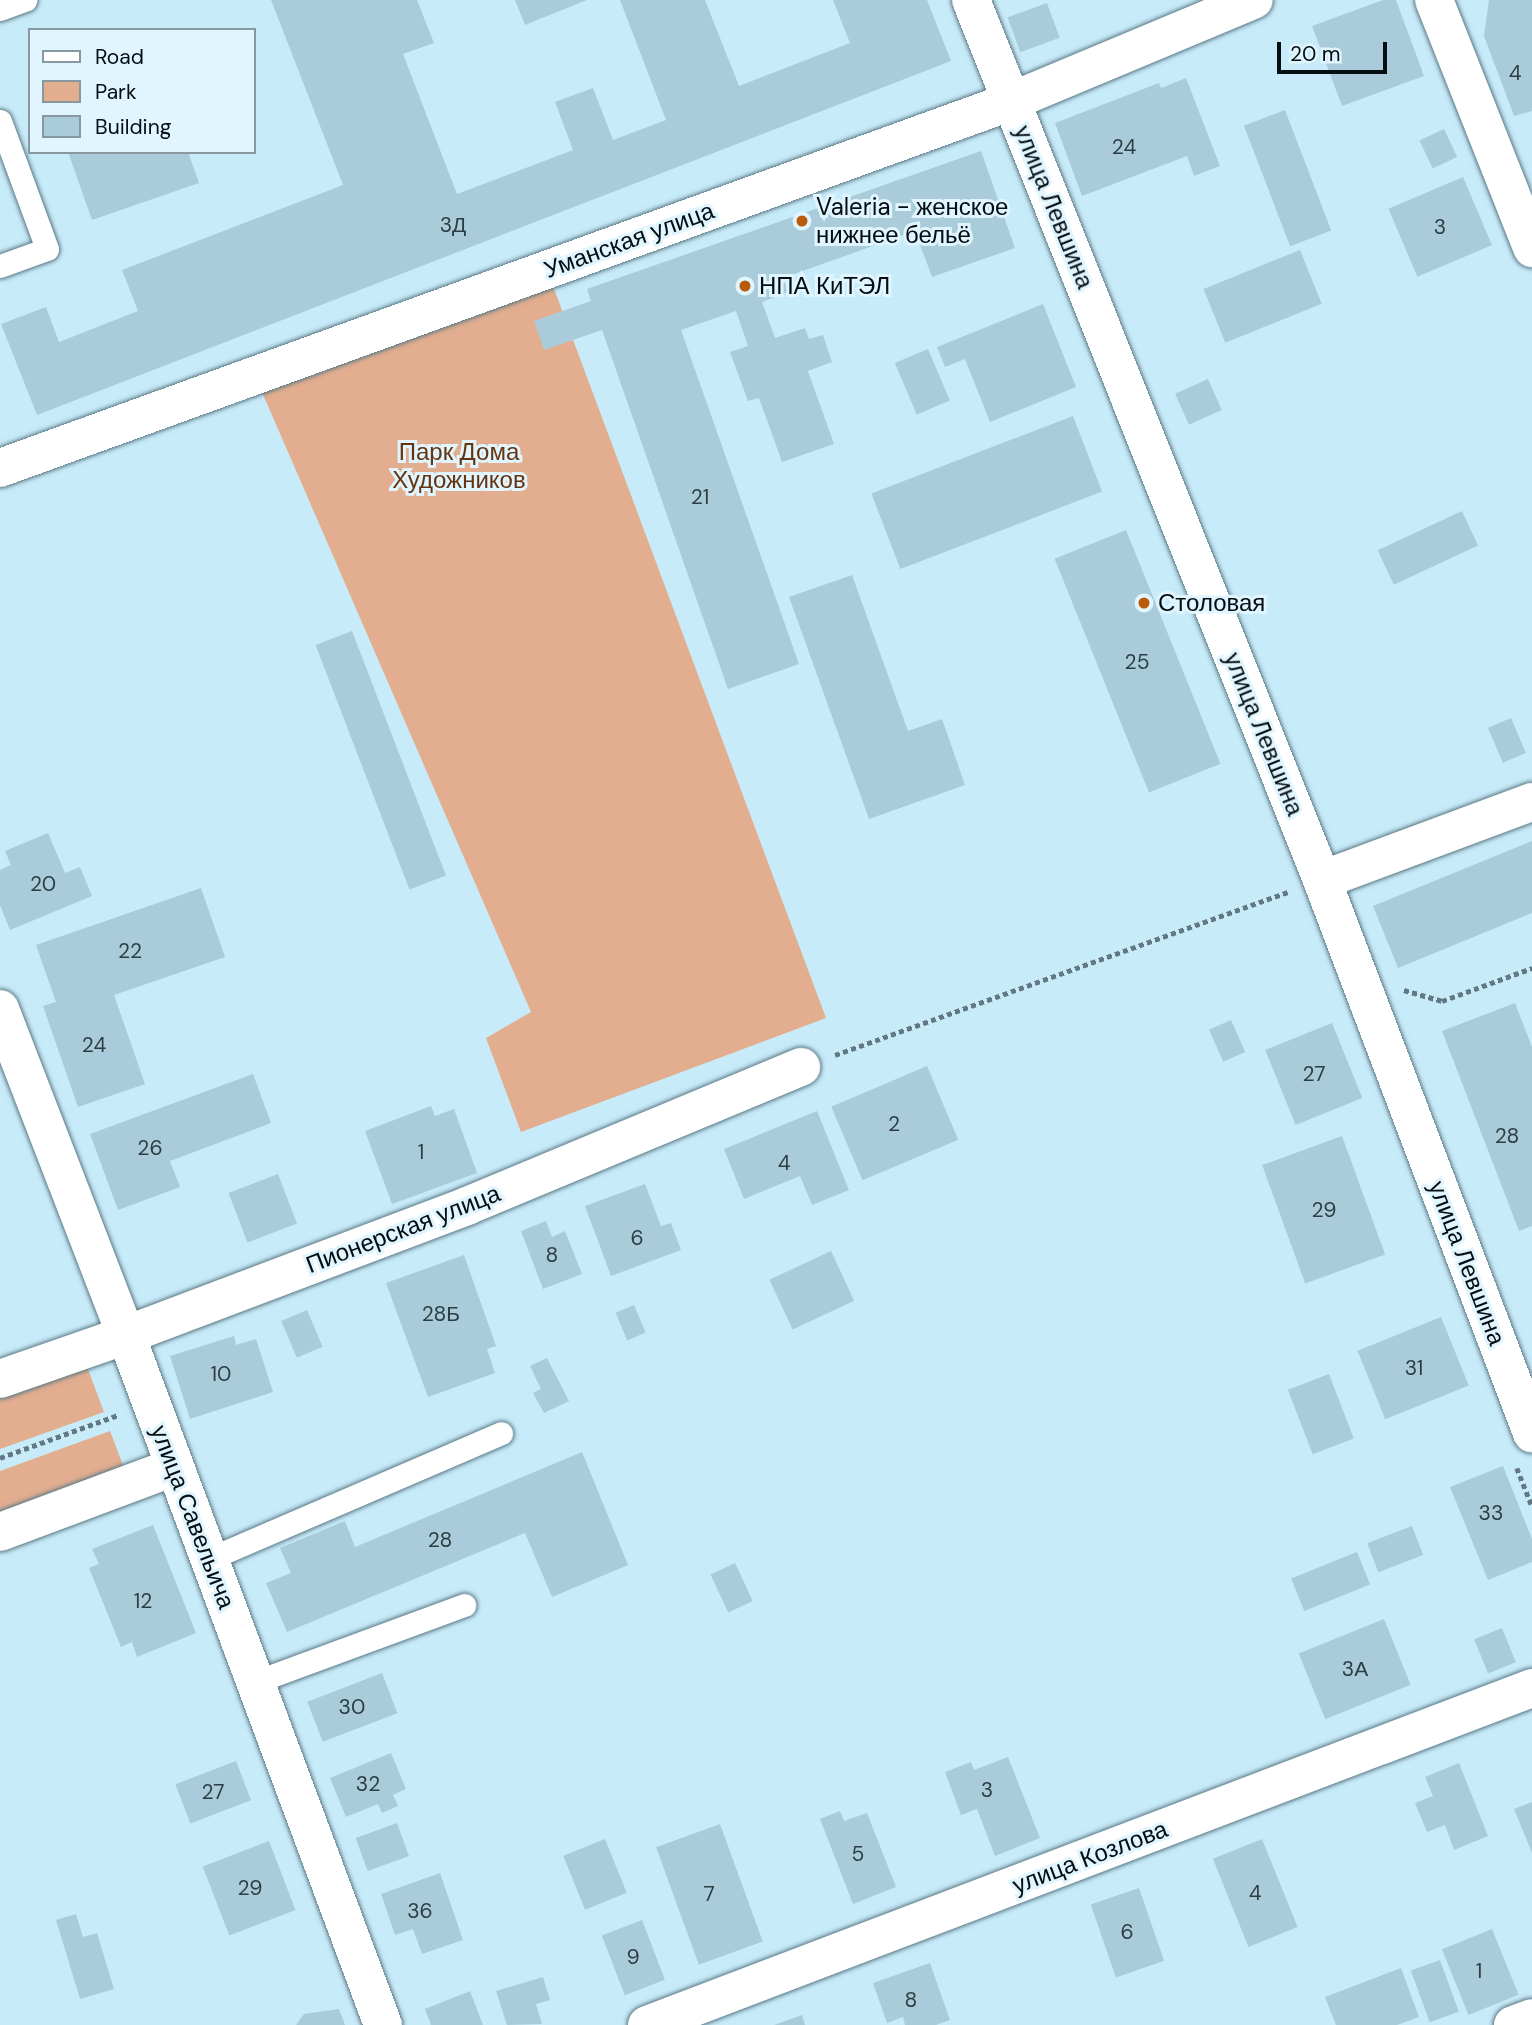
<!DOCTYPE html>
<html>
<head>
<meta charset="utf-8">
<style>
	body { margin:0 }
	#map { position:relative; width:1532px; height:2025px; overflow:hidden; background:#c8ebf9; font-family:"DM Sans",sans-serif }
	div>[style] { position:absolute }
	.green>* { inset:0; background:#e2ae8f }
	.building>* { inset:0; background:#aaccda; transform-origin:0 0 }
	.path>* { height:4.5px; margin-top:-2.25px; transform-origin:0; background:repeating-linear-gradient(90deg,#627882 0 5px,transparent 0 8.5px) }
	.roads { filter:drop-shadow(0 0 2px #597885) drop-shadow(0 0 2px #597885) }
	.lane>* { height:23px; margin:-11.5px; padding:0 11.5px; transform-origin:11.5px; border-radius:11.5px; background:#fff }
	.street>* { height:38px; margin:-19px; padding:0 19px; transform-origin:19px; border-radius:19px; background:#fff }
	.secondary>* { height:38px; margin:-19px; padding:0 19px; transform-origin:19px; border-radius:19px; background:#fff }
	.dots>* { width:19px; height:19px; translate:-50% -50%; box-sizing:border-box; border:4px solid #e1f5fe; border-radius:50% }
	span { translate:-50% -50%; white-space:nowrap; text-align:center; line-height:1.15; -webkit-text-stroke:6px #e1f5fe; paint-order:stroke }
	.number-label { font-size:21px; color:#2d3d44 }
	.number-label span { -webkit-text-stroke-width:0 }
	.poi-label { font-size:24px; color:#030d12 }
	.left { translate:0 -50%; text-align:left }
	.street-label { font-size:24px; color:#030d12 }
	.park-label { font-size:24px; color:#653410 }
	.legend { position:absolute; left:28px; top:28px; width:228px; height:126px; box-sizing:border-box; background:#e1f5fe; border:2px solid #8898a0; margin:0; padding:9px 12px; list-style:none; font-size:21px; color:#030d12 }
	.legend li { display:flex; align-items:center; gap:14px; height:35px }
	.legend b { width:35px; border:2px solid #8898a0 }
	.scale { position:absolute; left:1277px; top:42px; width:110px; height:32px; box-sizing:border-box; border:4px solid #030d12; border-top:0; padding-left:9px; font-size:21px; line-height:24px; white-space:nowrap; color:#030d12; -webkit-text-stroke:5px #e1f5fe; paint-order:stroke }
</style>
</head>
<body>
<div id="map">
	<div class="green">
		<div style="clip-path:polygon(547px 270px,826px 1018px,521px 1132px,486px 1038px,531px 1012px,255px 376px)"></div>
		<div style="clip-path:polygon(86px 1364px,104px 1412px,0 1449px,0 1395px)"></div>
		<div style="clip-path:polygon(110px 1431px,126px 1473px,0 1518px,0 1471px)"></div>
	</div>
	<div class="building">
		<div style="clip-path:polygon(271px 0,417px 0,434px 43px,403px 54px,457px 194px,573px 150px,555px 102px,593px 88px,613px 140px,666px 120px,620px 0,705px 0,739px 86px,850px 43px,833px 0,927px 0,951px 61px,37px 415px,1px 324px,46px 307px,59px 342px,138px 311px,122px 270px,343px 185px)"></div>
		<div style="clip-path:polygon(515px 0,587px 0,525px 25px)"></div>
		<div style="clip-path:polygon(1383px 0,1396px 0,1424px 76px,1342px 106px,1312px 26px)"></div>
		<div style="clip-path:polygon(1489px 0,1532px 0,1532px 111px,1514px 116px,1484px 36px)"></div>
		<div style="left:1047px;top:3px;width:37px;height:42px;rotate:70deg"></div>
		<div style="clip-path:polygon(1186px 78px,1220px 166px,1194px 176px,1187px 156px,1082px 196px,1055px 123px,1159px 83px,1161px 88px)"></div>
		<div style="left:1285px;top:110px;width:129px;height:44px;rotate:69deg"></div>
		<div style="left:1444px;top:129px;width:31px;height:27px;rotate:65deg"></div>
		<div style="clip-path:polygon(981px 151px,1015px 248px,932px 277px,915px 231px,783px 278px,788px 292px,762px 302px,775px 338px,805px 328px,809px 339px,823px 335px,832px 362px,808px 371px,834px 444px,782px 462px,759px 398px,748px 401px,730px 352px,748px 346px,736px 311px,681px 330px,799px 664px,728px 689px,602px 330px,544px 350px,534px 321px,591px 301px,587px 289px)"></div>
		<div style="clip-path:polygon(68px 152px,188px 152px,199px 183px,92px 220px)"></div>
		<div style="left:1463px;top:177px;width:74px;height:81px;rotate:67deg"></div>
		<div style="left:1300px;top:250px;width:58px;height:104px;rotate:68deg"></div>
		<div style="clip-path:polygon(1043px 304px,1076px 387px,990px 422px,965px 359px,945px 367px,937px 347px)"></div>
		<div style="left:928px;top:349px;width:56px;height:36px;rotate:67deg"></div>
		<div style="left:1208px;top:379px;width:34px;height:36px;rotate:66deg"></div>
		<div style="left:1073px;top:416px;width:81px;height:216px;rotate:69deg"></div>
		<div style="left:1462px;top:511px;width:38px;height:93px;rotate:65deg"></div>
		<div style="left:1126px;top:530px;width:252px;height:77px;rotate:68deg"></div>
		<div style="clip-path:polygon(852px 575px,908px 731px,942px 719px,965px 785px,869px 819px,789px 597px)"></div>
		<div style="left:352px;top:631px;width:262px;height:39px;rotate:69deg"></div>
		<div style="left:1511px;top:718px;width:38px;height:25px;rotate:67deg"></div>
		<div style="clip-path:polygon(48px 833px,65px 873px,80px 867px,92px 896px,10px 930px,0 905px,0 870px,11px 865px,5px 851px)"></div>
		<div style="clip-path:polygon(1532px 841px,1532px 913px,1398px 968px,1373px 906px)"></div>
		<div style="clip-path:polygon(201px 888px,225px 957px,114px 995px,145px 1084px,78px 1107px,43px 1006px,56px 1002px,36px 945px)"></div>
		<div style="clip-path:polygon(1515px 1003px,1532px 1047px,1532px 1226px,1519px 1231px,1442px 1031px)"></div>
		<div style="left:1231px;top:1020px;width:35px;height:24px;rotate:66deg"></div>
		<div style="left:1332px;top:1023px;width:81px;height:72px;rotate:68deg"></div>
		<div style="left:927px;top:1066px;width:80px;height:104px;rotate:67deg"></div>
		<div style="clip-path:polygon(253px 1074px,271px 1123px,170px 1161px,180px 1187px,118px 1210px,90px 1134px)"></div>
		<div style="clip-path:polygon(431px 1106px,435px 1116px,454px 1109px,477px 1173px,392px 1204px,365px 1131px)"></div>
		<div style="clip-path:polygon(817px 1111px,849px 1190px,812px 1205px,800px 1176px,744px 1199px,724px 1149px)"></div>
		<div style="left:1342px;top:1136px;width:126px;height:85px;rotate:70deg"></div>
		<div style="left:278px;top:1174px;width:53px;height:53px;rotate:69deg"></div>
		<div style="clip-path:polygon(645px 1184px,661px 1226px,671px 1223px,681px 1250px,611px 1276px,585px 1206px)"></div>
		<div style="clip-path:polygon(546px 1221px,552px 1237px,565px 1231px,582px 1274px,543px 1289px,521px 1231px)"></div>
		<div style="left:831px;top:1251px;width:55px;height:68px;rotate:65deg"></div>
		<div style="clip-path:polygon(464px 1255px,496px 1346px,487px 1349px,495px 1373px,428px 1397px,386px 1283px)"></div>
		<div style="left:634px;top:1305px;width:30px;height:20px;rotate:67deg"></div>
		<div style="left:307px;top:1310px;width:40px;height:28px;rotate:67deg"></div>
		<div style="left:1441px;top:1317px;width:74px;height:90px;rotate:68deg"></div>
		<div style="clip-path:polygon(234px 1336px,236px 1345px,256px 1339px,273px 1392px,190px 1419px,170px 1356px)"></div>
		<div style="clip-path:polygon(547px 1358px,569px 1401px,544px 1413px,533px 1393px,541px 1389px,530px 1366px)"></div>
		<div style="left:1329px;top:1374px;width:69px;height:44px;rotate:69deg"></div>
		<div style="clip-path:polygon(582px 1452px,628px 1565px,552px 1597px,525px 1533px,287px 1632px,266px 1583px,291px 1573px,280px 1548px,345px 1521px,355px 1547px)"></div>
		<div style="clip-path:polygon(1503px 1466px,1532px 1539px,1532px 1562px,1488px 1580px,1450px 1487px)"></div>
		<div style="clip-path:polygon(153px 1525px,196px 1633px,137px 1657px,132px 1642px,121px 1647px,89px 1568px,99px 1564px,92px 1549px)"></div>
		<div style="left:1412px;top:1526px;width:31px;height:48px;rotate:69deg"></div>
		<div style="left:1357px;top:1552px;width:35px;height:71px;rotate:68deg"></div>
		<div style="left:735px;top:1563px;width:42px;height:27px;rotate:65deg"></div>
		<div style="left:1384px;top:1619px;width:71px;height:92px;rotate:68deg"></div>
		<div style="left:1502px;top:1628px;width:37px;height:30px;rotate:68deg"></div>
		<div style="left:382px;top:1673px;width:43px;height:80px;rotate:69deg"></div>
		<div style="clip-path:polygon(391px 1753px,406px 1789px,393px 1795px,398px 1806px,382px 1813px,378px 1804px,346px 1817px,330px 1778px)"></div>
		<div style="clip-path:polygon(1008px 1757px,1040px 1838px,995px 1856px,977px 1809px,961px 1815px,945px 1772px,971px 1762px,974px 1770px)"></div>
		<div style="left:236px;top:1761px;width:42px;height:65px;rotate:69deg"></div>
		<div style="clip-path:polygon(1459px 1763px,1488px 1836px,1454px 1850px,1445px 1825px,1427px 1832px,1415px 1803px,1433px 1796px,1425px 1777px)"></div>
		<div style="clip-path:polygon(1532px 1802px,1532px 1853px,1514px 1809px)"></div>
		<div style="clip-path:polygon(840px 1811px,844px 1821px,867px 1813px,896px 1887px,853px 1904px,820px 1819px)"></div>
		<div style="left:397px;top:1823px;width:35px;height:44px;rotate:70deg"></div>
		<div style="left:720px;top:1824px;width:125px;height:68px;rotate:70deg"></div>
		<div style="left:605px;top:1839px;width:58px;height:45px;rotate:68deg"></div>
		<div style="left:1262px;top:1839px;width:95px;height:53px;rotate:68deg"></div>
		<div style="left:269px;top:1841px;width:74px;height:71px;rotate:69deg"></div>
		<div style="clip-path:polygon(440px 1873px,463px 1940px,422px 1954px,413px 1929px,395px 1935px,381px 1894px)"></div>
		<div style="left:1139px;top:1888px;width:77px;height:51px;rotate:71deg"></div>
		<div style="clip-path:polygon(76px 1914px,83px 1937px,97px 1933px,114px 1989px,80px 1999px,56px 1920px)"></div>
		<div style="left:642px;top:1920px;width:64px;height:43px;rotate:69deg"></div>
		<div style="left:1492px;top:1929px;width:71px;height:54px;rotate:68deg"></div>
		<div style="left:1440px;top:1960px;width:55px;height:31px;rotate:70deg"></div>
		<div style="clip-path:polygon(930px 1963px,950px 2020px,936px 2025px,905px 2025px,903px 2017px,887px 2023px,873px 1983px)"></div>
		<div style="clip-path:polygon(1401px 1968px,1419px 2017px,1397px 2025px,1336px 2025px,1325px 1997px)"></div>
		<div style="clip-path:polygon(543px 1977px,550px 2000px,536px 2004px,542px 2024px,507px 2025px,496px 1991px)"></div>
		<div style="clip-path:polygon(470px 1991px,483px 2025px,431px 2025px,425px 2009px)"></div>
		<div style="clip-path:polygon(339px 2009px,345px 2025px,296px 2025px,304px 2014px)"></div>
		<div style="clip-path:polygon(802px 2015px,805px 2025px,774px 2025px)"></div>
	</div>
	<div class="path">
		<div style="left:1404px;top:990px;width:40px;rotate:16deg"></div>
		<div style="left:1442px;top:1001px;width:96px;rotate:-20.1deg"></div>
		<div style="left:835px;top:1055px;width:481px;rotate:-19.8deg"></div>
		<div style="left:0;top:1458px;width:126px;rotate:-20deg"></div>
		<div style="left:1517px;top:1468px;width:41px;rotate:68.5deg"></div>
	</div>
	<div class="roads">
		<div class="lane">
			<div style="left:0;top:9px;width:27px;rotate:-20deg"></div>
			<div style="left:0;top:121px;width:136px;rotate:69.8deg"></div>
			<div style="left:47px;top:249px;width:50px;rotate:160.1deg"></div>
			<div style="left:209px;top:1559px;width:318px;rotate:-23.3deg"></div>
			<div style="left:255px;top:1682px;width:223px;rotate:-20.2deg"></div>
		</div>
		<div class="street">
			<div style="left:1434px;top:0;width:267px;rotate:68.4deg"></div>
			<div style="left:0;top:468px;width:1076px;rotate:-19.93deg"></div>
			<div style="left:1012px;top:101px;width:262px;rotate:-22.7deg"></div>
			<div style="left:1322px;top:880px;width:224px;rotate:-20.4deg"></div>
			<div style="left:0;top:1009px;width:350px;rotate:68.9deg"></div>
			<div style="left:126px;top:1335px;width:736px;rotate:69.57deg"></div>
			<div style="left:0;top:1379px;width:133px;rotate:-19.2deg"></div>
			<div style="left:126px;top:1335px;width:365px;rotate:-20.7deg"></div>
			<div style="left:467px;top:1206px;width:362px;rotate:-22.6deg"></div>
			<div style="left:0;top:1532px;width:186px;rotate:-20.5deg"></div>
			<div style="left:647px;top:2025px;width:947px;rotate:-20.85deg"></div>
			<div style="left:1513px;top:2025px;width:20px;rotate:-20deg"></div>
		</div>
		<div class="secondary">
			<div style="left:971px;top:0;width:947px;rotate:68.25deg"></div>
			<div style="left:1322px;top:880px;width:592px;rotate:69.21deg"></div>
		</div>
	</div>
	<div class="dots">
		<div style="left:802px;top:221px;background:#b95b0a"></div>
		<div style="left:745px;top:286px;background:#b95b0a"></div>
		<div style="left:1144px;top:603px;background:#b95b0a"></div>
	</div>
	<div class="number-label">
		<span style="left:1515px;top:73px">4</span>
		<span style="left:1124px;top:147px">24</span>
		<span style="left:453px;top:225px">3Д</span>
		<span style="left:1440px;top:227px">3</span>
		<span style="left:700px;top:497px">21</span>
		<span style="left:1137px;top:662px">25</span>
		<span style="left:43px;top:884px">20</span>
		<span style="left:130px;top:951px">22</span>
		<span style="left:94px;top:1045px">24</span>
		<span style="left:1314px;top:1074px">27</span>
		<span style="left:894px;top:1124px">2</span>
		<span style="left:1507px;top:1136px">28</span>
		<span style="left:150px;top:1148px">26</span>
		<span style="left:421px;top:1152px">1</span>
		<span style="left:784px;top:1163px">4</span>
		<span style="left:1324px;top:1210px">29</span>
		<span style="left:637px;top:1238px">6</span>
		<span style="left:552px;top:1255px">8</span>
		<span style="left:441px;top:1314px">28Б</span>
		<span style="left:1414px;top:1368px">31</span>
		<span style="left:221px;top:1374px">10</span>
		<span style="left:1491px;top:1513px">33</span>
		<span style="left:440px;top:1540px">28</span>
		<span style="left:143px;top:1601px">12</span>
		<span style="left:1355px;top:1669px">3А</span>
		<span style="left:352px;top:1707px">30</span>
		<span style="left:368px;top:1784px">32</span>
		<span style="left:987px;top:1790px">3</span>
		<span style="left:213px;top:1792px">27</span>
		<span style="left:858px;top:1854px">5</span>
		<span style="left:250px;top:1888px">29</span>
		<span style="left:1255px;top:1893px">4</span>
		<span style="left:709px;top:1894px">7</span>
		<span style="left:420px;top:1911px">36</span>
		<span style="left:1127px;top:1932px">6</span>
		<span style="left:633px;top:1957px">9</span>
		<span style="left:1479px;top:1971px">1</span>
		<span style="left:911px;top:2000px">8</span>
	</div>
	<div class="poi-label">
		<span class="left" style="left:816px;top:221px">Valeria - женское<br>нижнее бельё</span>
		<span class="left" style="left:759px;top:286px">НПА КиТЭЛ</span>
		<span class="left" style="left:1158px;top:603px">Столовая</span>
	</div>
	<div class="street-label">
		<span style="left:1054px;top:207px;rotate:68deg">улица Левшина</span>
		<span style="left:629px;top:240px;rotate:-20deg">Уманская улица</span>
		<span style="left:1264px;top:734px;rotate:68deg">улица Левшина</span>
		<span style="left:403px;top:1229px;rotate:-21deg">Пионерская улица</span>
		<span style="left:1467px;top:1263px;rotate:69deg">улица Левшина</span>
		<span style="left:193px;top:1517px;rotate:69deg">улица Савельича</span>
		<span style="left:1090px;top:1857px;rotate:-21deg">улица Козлова</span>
	</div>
	<div class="park-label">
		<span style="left:459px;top:466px">Парк Дома<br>Художников</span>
	</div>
	<ul class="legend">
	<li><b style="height:9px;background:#fff"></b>Road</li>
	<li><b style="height:19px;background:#e2ae8f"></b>Park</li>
	<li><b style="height:19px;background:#aaccda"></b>Building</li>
	</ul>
	<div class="scale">20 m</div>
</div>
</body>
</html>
